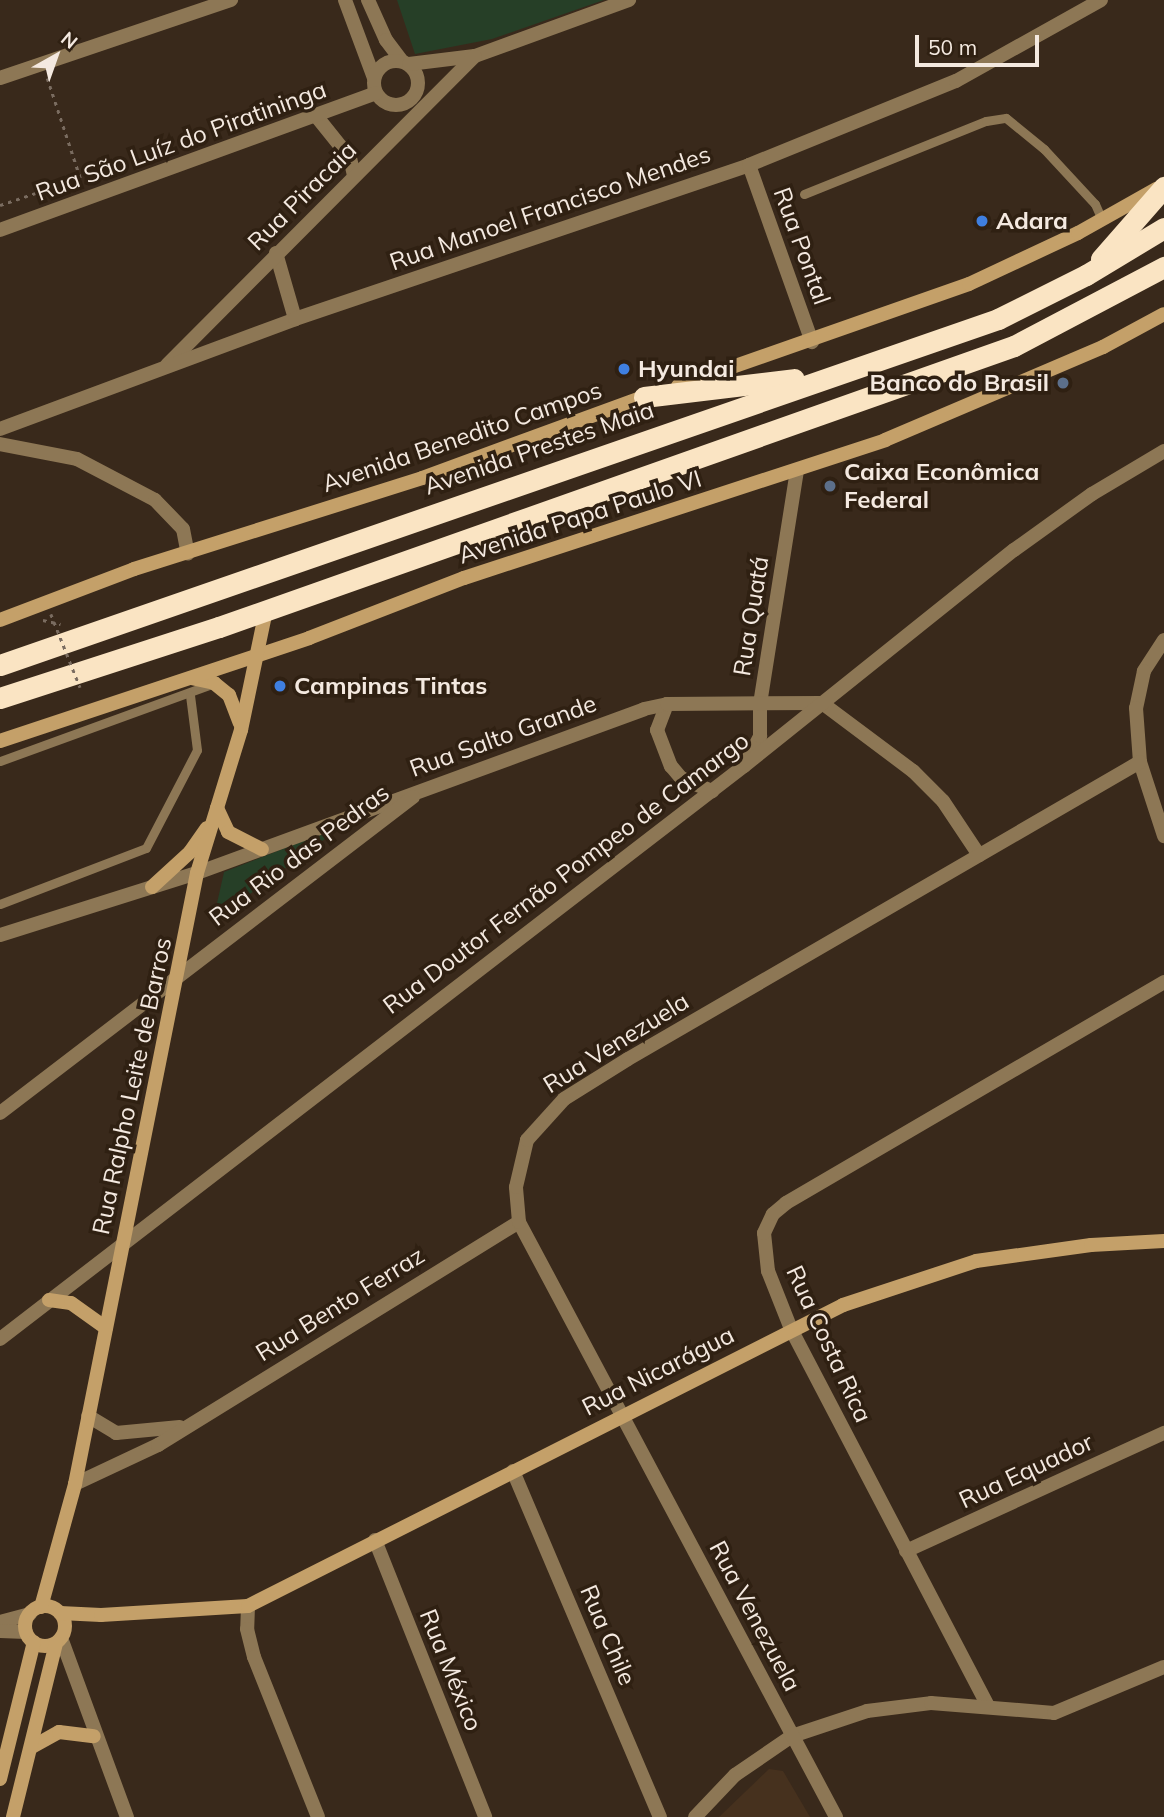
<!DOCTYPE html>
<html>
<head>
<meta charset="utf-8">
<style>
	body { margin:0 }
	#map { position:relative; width:1164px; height:1817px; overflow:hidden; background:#39291b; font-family:Mulish,sans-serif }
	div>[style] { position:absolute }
	.built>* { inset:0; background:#46311e }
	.green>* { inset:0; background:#263f27 }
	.path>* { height:2.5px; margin-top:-1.25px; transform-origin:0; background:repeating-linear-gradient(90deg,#7a6c60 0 3.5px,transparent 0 8.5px) }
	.lane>* { height:9px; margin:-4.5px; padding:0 4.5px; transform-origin:4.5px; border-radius:4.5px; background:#8d7755 }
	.street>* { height:14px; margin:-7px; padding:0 7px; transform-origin:7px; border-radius:7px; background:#8d7755 }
	.street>.ring { margin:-7px; padding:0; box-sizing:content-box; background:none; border:14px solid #8d7755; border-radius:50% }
	.secondary>* { height:14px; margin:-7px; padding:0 7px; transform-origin:7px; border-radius:7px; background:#c4a069 }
	.secondary>.ring { margin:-7px; padding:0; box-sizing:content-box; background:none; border:14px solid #c4a069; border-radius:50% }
	.highway>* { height:21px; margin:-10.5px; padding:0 10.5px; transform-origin:10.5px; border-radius:10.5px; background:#fae4c3 }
	.path-bridge>* { height:2.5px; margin-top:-1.25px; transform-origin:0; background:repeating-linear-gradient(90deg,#7a6c60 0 3.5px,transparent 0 8.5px) }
	.dots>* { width:19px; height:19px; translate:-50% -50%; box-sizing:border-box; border:4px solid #2f2012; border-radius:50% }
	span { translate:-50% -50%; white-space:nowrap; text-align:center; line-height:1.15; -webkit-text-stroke:7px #2f2012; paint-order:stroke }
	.street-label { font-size:24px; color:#f4e9e0 }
	.poi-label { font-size:24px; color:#f4e9e0; font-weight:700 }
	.left { translate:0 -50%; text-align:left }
	.right { translate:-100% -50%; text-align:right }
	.north { position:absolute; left:21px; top:21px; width:70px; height:70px; -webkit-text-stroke:5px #2f2012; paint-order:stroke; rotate:40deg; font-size:19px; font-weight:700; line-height:28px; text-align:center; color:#f4e9e0 }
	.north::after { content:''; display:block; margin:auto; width:24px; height:32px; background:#f4e9e0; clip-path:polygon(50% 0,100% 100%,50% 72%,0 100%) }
	.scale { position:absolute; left:915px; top:35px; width:124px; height:32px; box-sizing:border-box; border:4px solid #f4e9e0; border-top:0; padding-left:9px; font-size:21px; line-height:24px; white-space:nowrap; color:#f4e9e0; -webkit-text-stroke:5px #2f2012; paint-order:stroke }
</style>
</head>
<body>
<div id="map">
	<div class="built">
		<div style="clip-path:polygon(769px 1769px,783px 1771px,810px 1817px,719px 1817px)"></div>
	</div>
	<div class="green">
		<div style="clip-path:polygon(397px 0,604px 0,492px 39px,415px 54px)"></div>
		<div style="clip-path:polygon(344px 825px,213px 921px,224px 872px)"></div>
	</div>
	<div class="path">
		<div style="left:0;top:205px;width:84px;rotate:-18.6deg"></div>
		<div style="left:80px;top:178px;width:105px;rotate:-108.3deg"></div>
		<div style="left:43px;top:620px;width:18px;rotate:13deg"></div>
	</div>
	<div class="lane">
		<div style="left:804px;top:194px;width:196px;rotate:-21.9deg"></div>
		<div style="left:986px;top:121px;width:20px;rotate:-9deg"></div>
		<div style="left:1006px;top:118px;width:49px;rotate:39.2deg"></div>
		<div style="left:1044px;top:149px;width:75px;rotate:47.2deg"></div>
		<div style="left:1095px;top:204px;width:17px;rotate:66deg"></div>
		<div style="left:0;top:761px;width:226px;rotate:-20deg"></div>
		<div style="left:0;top:904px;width:156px;rotate:-21deg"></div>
		<div style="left:146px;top:848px;width:110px;rotate:-62.5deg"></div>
		<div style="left:197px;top:750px;width:55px;rotate:-97.3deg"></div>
	</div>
	<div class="street">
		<div style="left:345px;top:0;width:83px;rotate:69.6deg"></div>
		<div style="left:368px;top:0;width:44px;rotate:65.8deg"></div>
		<div style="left:386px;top:40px;width:26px;rotate:53deg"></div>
		<div class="ring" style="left:374px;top:61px;width:30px;height:30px"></div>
		<div style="left:409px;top:64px;width:66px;rotate:-6.9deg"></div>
		<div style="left:475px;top:56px;width:164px;rotate:-20deg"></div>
		<div style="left:0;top:78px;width:244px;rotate:-18.7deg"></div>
		<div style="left:317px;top:117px;width:53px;rotate:51.2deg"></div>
		<div style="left:350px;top:158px;width:17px;rotate:77deg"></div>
		<div style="left:749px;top:165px;width:188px;rotate:70.4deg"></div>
		<div style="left:0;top:230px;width:400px;rotate:-20deg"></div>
		<div style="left:276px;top:253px;width:69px;rotate:73.9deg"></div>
		<div style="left:167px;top:365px;width:436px;rotate:-45.1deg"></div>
		<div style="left:0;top:429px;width:315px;rotate:-20.4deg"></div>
		<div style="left:295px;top:319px;width:479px;rotate:-18.7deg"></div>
		<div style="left:749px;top:165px;width:223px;rotate:-22.1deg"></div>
		<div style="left:956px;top:81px;width:166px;rotate:-29.2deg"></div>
		<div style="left:0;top:444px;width:78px;rotate:11deg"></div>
		<div style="left:77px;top:459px;width:88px;rotate:27.7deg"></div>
		<div style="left:155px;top:500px;width:40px;rotate:46deg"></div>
		<div style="left:183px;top:529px;width:25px;rotate:79deg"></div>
		<div style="left:1164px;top:640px;width:37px;rotate:123deg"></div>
		<div style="left:1144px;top:671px;width:38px;rotate:102deg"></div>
		<div style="left:1136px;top:708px;width:54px;rotate:85.8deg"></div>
		<div style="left:1140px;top:762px;width:78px;rotate:72deg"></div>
		<div style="left:667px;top:704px;width:28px;rotate:111deg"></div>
		<div style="left:657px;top:730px;width:39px;rotate:69deg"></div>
		<div style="left:671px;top:766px;width:16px;rotate:50deg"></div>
		<div style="left:681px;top:778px;width:34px;rotate:23deg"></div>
		<div style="left:748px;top:759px;width:26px;rotate:-62deg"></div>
		<div style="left:760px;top:736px;width:32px;rotate:-90deg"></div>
		<div style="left:760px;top:704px;width:237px;rotate:-81deg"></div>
		<div style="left:0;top:935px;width:207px;rotate:-17.5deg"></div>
		<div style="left:197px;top:873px;width:476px;rotate:-20.1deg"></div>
		<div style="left:644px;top:709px;width:24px;rotate:-12deg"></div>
		<div style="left:667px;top:704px;width:155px;rotate:-0.4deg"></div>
		<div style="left:822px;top:703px;width:114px;rotate:36.8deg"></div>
		<div style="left:913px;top:771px;width:42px;rotate:45deg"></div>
		<div style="left:943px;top:801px;width:65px;rotate:56.3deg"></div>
		<div style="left:0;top:1113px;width:520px;rotate:-37.42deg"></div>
		<div style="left:0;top:1339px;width:939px;rotate:-37.6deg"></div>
		<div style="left:744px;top:766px;width:346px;rotate:-38.7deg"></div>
		<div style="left:1014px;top:550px;width:96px;rotate:-35.7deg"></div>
		<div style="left:1092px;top:494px;width:84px;rotate:-30.8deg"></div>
		<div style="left:88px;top:1416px;width:33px;rotate:31deg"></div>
		<div style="left:116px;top:1433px;width:64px;rotate:-5.4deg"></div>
		<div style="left:513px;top:1471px;width:376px;rotate:67deg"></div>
		<div style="left:75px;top:1484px;width:92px;rotate:-25.2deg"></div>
		<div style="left:158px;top:1445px;width:424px;rotate:-31.7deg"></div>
		<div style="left:375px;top:1540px;width:298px;rotate:68.3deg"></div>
		<div style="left:906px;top:1551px;width:284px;rotate:-24.6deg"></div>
		<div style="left:248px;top:1606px;width:23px;rotate:92deg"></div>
		<div style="left:247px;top:1629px;width:29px;rotate:76deg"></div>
		<div style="left:254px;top:1657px;width:172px;rotate:68.2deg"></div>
		<div style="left:0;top:1622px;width:31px;rotate:-15deg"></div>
		<div style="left:0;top:1631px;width:26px;rotate:2deg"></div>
		<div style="left:61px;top:1638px;width:191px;rotate:69.8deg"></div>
		<div style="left:988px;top:1706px;width:425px;rotate:-117.6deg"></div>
		<div style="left:791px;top:1329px;width:62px;rotate:-111.6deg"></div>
		<div style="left:768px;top:1271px;width:38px;rotate:-96deg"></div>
		<div style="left:764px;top:1233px;width:21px;rotate:-65deg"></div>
		<div style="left:773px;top:1214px;width:17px;rotate:-40deg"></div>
		<div style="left:786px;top:1203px;width:438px;rotate:-30.3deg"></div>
		<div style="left:695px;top:1817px;width:58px;rotate:-46.4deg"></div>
		<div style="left:735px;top:1775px;width:69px;rotate:-34.4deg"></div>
		<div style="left:792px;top:1736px;width:79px;rotate:-18.4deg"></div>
		<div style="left:867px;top:1711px;width:64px;rotate:-7.1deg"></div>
		<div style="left:931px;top:1703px;width:123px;rotate:4.6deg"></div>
		<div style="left:1054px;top:1713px;width:119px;rotate:-22.7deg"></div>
		<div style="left:836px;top:1817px;width:674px;rotate:-118.05deg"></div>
		<div style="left:519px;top:1222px;width:35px;rotate:-95deg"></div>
		<div style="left:516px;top:1187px;width:48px;rotate:-76.8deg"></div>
		<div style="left:527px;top:1140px;width:55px;rotate:-47.9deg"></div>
		<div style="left:564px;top:1099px;width:75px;rotate:-32deg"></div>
		<div style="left:628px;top:1059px;width:592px;rotate:-30.12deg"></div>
	</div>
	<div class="secondary">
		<div style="left:678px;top:386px;width:308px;rotate:-19.3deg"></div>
		<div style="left:969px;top:284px;width:120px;rotate:-25.1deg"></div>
		<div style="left:1078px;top:233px;width:90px;rotate:-29.4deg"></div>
		<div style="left:0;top:620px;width:143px;rotate:-20.8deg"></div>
		<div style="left:134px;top:569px;width:302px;rotate:-17.5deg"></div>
		<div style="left:422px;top:478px;width:245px;rotate:-20.1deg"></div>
		<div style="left:191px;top:678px;width:24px;rotate:12deg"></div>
		<div style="left:214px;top:683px;width:19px;rotate:39deg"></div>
		<div style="left:229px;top:695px;width:30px;rotate:69deg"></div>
		<div style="left:0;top:741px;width:326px;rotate:-18.4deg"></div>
		<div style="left:309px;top:638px;width:166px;rotate:-21.2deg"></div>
		<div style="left:464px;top:578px;width:443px;rotate:-18.1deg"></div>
		<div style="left:885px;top:440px;width:237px;rotate:-23.1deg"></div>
		<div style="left:1103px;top:347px;width:69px;rotate:-28.4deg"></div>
		<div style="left:217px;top:808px;width:26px;rotate:65deg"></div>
		<div style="left:228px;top:832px;width:38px;rotate:27deg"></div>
		<div style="left:152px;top:887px;width:52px;rotate:-42.6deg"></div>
		<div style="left:190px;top:852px;width:29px;rotate:-55deg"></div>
		<div style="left:49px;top:1300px;width:22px;rotate:8deg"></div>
		<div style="left:71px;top:1303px;width:43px;rotate:35.5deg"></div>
		<div class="ring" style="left:25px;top:1606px;width:26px;height:26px"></div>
		<div style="left:41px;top:1607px;width:128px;rotate:-74.5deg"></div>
		<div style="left:75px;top:1484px;width:623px;rotate:-78.71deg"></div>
		<div style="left:197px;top:873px;width:150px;rotate:-72.9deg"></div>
		<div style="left:241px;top:730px;width:123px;rotate:-78.2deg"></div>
		<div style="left:60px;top:1613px;width:41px;rotate:2.8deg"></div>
		<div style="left:101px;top:1615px;width:147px;rotate:-3.5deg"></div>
		<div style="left:248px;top:1606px;width:667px;rotate:-26.83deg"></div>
		<div style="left:843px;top:1305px;width:140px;rotate:-18.3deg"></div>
		<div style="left:976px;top:1261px;width:116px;rotate:-7.9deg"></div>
		<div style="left:1091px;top:1245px;width:73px;rotate:-3.1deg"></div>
		<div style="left:32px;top:1747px;width:31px;rotate:-29deg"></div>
		<div style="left:59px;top:1732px;width:35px;rotate:7deg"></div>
		<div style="left:0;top:1779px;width:141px;rotate:-76.1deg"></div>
		<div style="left:13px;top:1817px;width:179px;rotate:-76.1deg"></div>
	</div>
	<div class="highway">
		<div style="left:1101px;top:259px;width:96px;rotate:-48.8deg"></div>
		<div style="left:644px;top:397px;width:151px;rotate:-6.8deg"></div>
		<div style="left:0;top:665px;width:1056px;rotate:-19.12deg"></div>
		<div style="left:998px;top:319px;width:98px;rotate:-26.6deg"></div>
		<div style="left:1086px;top:275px;width:91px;rotate:-31.1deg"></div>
		<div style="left:0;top:698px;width:230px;rotate:-18deg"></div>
		<div style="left:219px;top:627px;width:843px;rotate:-19.47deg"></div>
		<div style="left:1014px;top:346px;width:170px;rotate:-27.8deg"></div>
	</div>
	<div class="path-bridge">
		<div style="left:51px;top:614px;width:79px;rotate:68.3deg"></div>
	</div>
	<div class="dots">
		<div style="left:982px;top:221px;background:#3f7fe0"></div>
		<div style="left:624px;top:369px;background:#3f7fe0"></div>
		<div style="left:1063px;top:383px;background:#5c6f8a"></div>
		<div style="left:830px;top:486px;background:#5c6f8a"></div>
		<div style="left:280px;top:686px;background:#3f7fe0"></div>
	</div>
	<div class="street-label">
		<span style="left:181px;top:141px;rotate:-20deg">Rua São Luíz do Piratininga</span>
		<span style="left:302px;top:196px;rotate:-45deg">Rua Piracaia</span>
		<span style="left:550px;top:208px;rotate:-19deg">Rua Manoel Francisco Mendes</span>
		<span style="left:802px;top:246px;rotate:70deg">Rua Pontal</span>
		<span style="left:462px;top:437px;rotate:-19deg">Avenida Benedito Campos</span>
		<span style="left:539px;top:448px;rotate:-19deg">Avenida Prestes Maia</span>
		<span style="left:580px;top:517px;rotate:-18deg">Avenida Papa Paulo VI</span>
		<span style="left:751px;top:616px;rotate:-81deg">Rua Quatá</span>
		<span style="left:503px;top:736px;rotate:-20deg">Rua Salto Grande</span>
		<span style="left:299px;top:855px;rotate:-37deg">Rua Rio das Pedras</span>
		<span style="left:566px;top:873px;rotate:-37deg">Rua Doutor Fernão Pompeo de Camargo</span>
		<span style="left:616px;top:1043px;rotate:-32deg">Rua Venezuela</span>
		<span style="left:132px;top:1086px;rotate:-78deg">Rua Ralpho Leite de Barros</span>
		<span style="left:340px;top:1304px;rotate:-32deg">Rua Bento Ferraz</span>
		<span style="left:829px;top:1344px;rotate:65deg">Rua Costa Rica</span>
		<span style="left:658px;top:1371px;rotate:-27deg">Rua Nicarágua</span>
		<span style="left:1026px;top:1471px;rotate:-25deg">Rua Equador</span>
		<span style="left:755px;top:1616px;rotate:62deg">Rua Venezuela</span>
		<span style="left:608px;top:1635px;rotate:67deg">Rua Chile</span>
		<span style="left:451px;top:1670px;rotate:68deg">Rua México</span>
	</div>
	<div class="poi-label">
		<span class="left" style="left:996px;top:221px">Adara</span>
		<span class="left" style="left:638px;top:369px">Hyundai</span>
		<span class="right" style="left:1049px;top:383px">Banco do Brasil</span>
		<span class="left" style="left:844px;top:486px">Caixa Econômica<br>Federal</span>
		<span class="left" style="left:294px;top:686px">Campinas Tintas</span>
	</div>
	<div class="north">N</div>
	<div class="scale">50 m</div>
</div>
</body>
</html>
